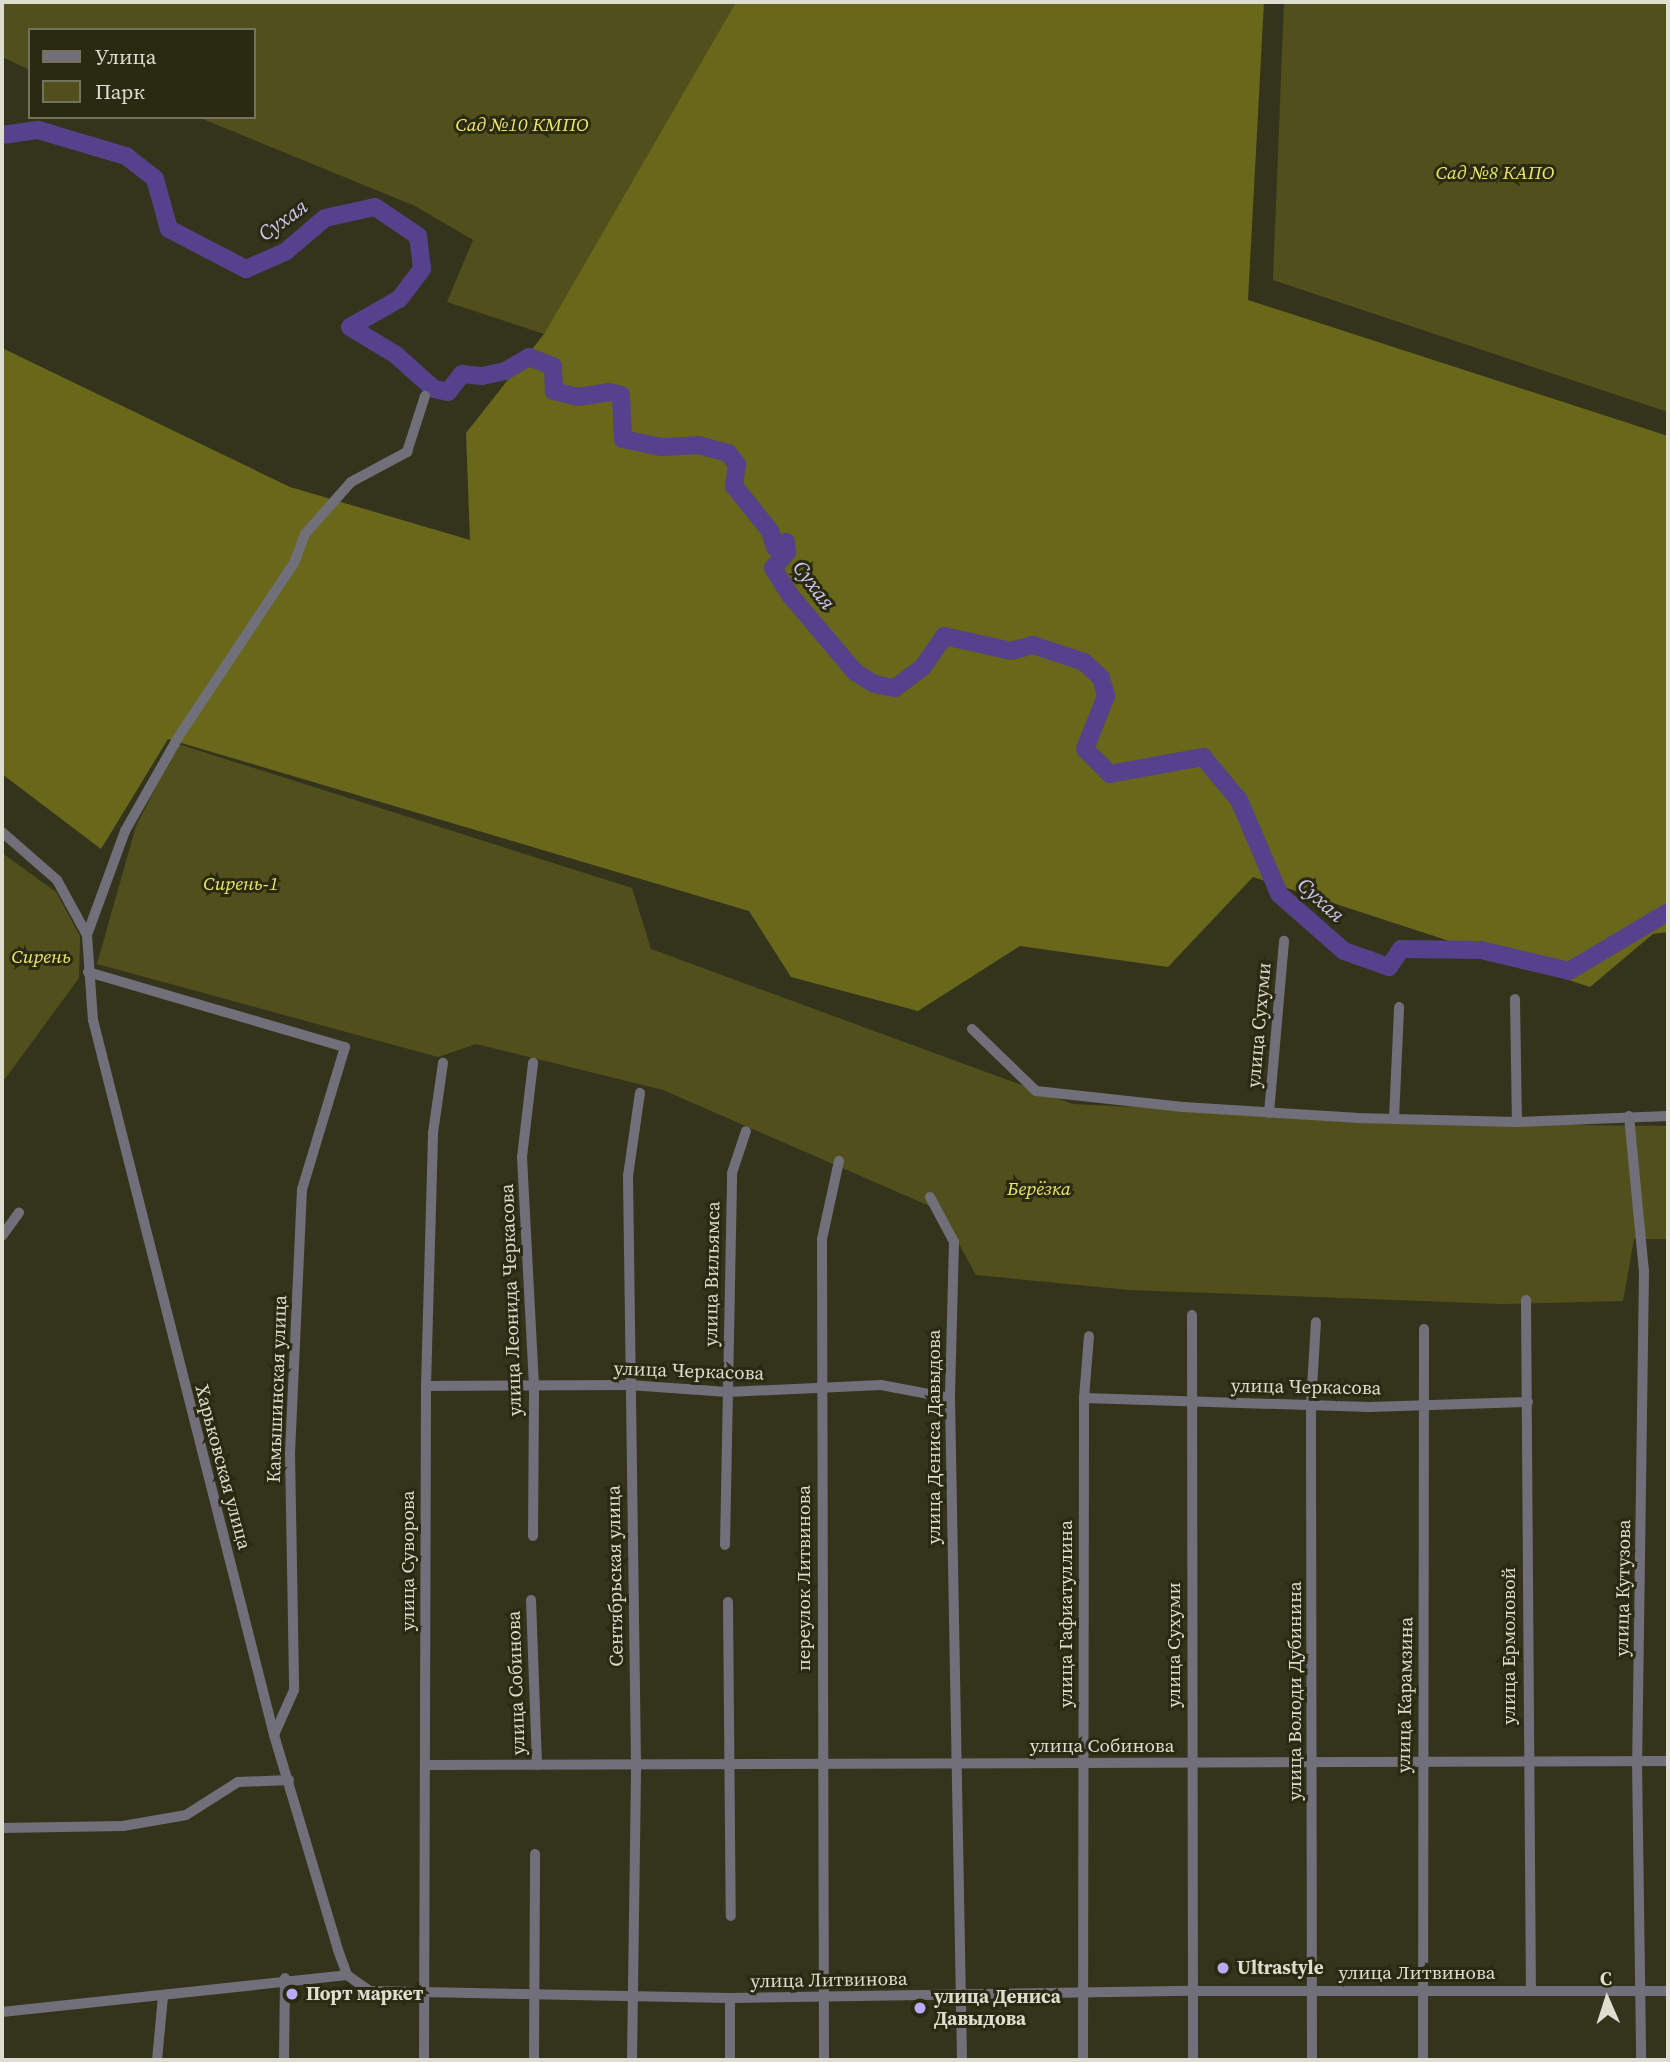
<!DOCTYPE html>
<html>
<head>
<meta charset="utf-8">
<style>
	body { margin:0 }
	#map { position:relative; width:1670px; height:2062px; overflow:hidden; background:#34341d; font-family:"Source Serif 4",serif }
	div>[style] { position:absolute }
	.green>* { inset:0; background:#51501d }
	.forest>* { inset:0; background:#696719 }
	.river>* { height:18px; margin:-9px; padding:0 9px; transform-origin:9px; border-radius:9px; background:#55418c }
	.minor>* { height:10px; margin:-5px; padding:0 5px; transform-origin:5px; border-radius:5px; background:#716f7a }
	.dots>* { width:19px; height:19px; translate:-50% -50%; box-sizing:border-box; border:4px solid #2a2a13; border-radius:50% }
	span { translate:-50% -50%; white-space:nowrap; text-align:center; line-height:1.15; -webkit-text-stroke:6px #2a2a13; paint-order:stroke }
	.park-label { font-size:19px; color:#ede968; font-style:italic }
	.street-label { font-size:19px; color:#deded0 }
	.poi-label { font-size:19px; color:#deded0; font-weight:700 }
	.left { translate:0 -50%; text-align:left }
	.water-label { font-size:21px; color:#d0c8f3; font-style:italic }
	.frame { position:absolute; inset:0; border:4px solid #deded0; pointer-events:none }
	.legend { position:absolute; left:28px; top:28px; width:228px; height:91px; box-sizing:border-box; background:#2a2a13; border:2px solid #72725f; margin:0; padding:9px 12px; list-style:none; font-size:21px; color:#deded0 }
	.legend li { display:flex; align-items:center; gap:14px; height:35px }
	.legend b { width:35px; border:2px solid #72725f }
	.north { position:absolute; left:1572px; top:1964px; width:70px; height:70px; -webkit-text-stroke:5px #2a2a13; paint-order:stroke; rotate:357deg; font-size:19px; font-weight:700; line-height:28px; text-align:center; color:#deded0 }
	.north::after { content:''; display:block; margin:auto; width:24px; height:32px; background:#deded0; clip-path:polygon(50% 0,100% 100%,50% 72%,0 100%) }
</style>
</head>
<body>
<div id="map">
	<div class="green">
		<div style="clip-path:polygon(2px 2px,736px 2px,544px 334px,447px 302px,473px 240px,415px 206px,198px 117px,254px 117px,254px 30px,30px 30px,30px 70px,2px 57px)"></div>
		<div style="clip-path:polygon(1284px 2px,1668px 2px,1668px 412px,1273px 280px)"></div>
		<div style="clip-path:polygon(178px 744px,632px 888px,651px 949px,1073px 1104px,1478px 1124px,1668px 1126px,1668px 1239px,1634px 1239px,1623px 1301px,1502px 1304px,1129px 1290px,976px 1275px,941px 1211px,663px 1090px,476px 1044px,438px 1057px,97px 964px,136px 826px)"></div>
		<div style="clip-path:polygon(2px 853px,56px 892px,80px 936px,79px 978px,2px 1083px)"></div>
	</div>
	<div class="forest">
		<div style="clip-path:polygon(736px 2px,1264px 2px,1248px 300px,1668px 436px,1668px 932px,1653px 934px,1590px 987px,1253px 877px,1168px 967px,1020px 946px,918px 1011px,791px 977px,749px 911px,168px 739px,101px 849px,2px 774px,2px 348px,290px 487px,470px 540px,466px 433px,544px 334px)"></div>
	</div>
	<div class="river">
		<div style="left:2px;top:135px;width:36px;rotate:-8deg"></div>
		<div style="left:38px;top:130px;width:92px;rotate:16.5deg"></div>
		<div style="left:126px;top:156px;width:37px;rotate:38deg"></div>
		<div style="left:155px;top:179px;width:52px;rotate:74.4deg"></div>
		<div style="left:169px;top:229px;width:87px;rotate:27.5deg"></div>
		<div style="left:246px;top:269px;width:43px;rotate:-23.6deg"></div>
		<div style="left:285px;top:252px;width:52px;rotate:-40.4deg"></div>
		<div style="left:325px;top:218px;width:51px;rotate:-12.4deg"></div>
		<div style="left:375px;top:207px;width:52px;rotate:34deg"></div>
		<div style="left:418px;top:236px;width:33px;rotate:83deg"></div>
		<div style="left:422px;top:269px;width:38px;rotate:127deg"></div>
		<div style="left:399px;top:299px;width:56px;rotate:150.3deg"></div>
		<div style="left:350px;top:327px;width:54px;rotate:31.3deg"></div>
		<div style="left:396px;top:355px;width:51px;rotate:41.8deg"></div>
		<div style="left:434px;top:389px;width:14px;rotate:12deg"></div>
		<div style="left:448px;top:392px;width:23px;rotate:-52deg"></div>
		<div style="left:462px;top:374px;width:20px;rotate:6deg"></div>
		<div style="left:482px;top:376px;width:24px;rotate:-12deg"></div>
		<div style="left:505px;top:371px;width:28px;rotate:-30deg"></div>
		<div style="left:529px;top:357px;width:26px;rotate:21deg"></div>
		<div style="left:553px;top:366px;width:25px;rotate:88deg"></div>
		<div style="left:554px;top:391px;width:25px;rotate:14deg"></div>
		<div style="left:578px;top:397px;width:32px;rotate:-9deg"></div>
		<div style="left:610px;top:392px;width:11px;rotate:15deg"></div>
		<div style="left:621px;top:395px;width:44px;rotate:87.4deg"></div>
		<div style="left:623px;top:439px;width:40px;rotate:12deg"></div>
		<div style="left:662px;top:447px;width:36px;rotate:-3deg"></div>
		<div style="left:698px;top:445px;width:31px;rotate:15deg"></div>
		<div style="left:728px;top:453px;width:14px;rotate:51deg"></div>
		<div style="left:737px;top:464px;width:22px;rotate:98deg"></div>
		<div style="left:734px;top:486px;width:58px;rotate:51.3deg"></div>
		<div style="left:770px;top:531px;width:17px;rotate:73deg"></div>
		<div style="left:775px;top:547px;width:12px;rotate:-24deg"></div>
		<div style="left:786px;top:542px;width:10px;rotate:84deg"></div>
		<div style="left:787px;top:552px;width:21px;rotate:131deg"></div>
		<div style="left:773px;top:568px;width:32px;rotate:58deg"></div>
		<div style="left:790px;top:595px;width:101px;rotate:49.8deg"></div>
		<div style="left:855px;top:672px;width:22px;rotate:32deg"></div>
		<div style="left:874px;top:684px;width:21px;rotate:11deg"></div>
		<div style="left:895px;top:688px;width:34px;rotate:-37deg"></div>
		<div style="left:922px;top:668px;width:39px;rotate:-55deg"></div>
		<div style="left:944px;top:636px;width:69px;rotate:12.6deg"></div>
		<div style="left:1011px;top:651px;width:23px;rotate:-15deg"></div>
		<div style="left:1033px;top:645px;width:54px;rotate:18.4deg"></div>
		<div style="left:1084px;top:662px;width:23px;rotate:43deg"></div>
		<div style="left:1101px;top:678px;width:19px;rotate:74deg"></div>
		<div style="left:1106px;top:696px;width:57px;rotate:111.6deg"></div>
		<div style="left:1085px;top:749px;width:35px;rotate:45deg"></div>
		<div style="left:1110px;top:774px;width:95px;rotate:-10.4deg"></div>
		<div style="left:1203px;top:757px;width:56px;rotate:50.1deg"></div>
		<div style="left:1239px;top:800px;width:102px;rotate:66.9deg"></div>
		<div style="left:1279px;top:894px;width:86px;rotate:41.2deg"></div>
		<div style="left:1344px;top:951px;width:48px;rotate:19.6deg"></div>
		<div style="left:1389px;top:967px;width:22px;rotate:-56deg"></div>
		<div style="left:1401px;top:949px;width:80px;rotate:0.7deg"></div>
		<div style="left:1481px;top:950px;width:90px;rotate:13.4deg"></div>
		<div style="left:1569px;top:971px;width:115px;rotate:-30.8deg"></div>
	</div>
	<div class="minor">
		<div style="left:2px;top:832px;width:73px;rotate:41.1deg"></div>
		<div style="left:57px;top:880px;width:63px;rotate:61.4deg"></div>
		<div style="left:87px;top:935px;width:85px;rotate:86deg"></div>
		<div style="left:93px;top:1020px;width:738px;rotate:75.79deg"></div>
		<div style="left:274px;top:1735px;width:224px;rotate:73.4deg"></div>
		<div style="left:338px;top:1950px;width:27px;rotate:70deg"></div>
		<div style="left:347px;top:1975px;width:28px;rotate:35deg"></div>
		<div style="left:370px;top:1991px;width:360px;rotate:1.1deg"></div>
		<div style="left:730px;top:1998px;width:461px;rotate:-0.9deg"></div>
		<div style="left:1191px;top:1991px;width:477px"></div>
		<div style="left:87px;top:935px;width:111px;rotate:-69.9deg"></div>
		<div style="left:125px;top:831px;width:109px;rotate:-60.4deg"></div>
		<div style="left:179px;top:736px;width:208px;rotate:-56.4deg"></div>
		<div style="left:294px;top:563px;width:31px;rotate:-69deg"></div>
		<div style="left:305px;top:534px;width:69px;rotate:-48.5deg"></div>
		<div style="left:351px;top:482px;width:64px;rotate:-28.2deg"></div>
		<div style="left:407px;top:452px;width:59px;rotate:-72.2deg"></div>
		<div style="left:88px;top:972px;width:268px;rotate:16.3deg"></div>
		<div style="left:345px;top:1047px;width:148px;rotate:106.8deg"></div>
		<div style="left:302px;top:1189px;width:263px;rotate:92.6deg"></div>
		<div style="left:290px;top:1452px;width:238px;rotate:89deg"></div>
		<div style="left:294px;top:1690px;width:49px;rotate:114deg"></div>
		<div style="left:1515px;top:999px;width:123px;rotate:89.1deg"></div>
		<div style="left:972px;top:1029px;width:89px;rotate:44.1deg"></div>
		<div style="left:1036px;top:1091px;width:148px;rotate:6.2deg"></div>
		<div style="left:1183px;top:1107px;width:173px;rotate:3.6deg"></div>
		<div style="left:1356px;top:1118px;width:161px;rotate:1.4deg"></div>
		<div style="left:1517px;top:1122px;width:151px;rotate:-2.3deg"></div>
		<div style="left:1269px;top:1113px;width:173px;rotate:-85deg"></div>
		<div style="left:1629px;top:1116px;width:156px;rotate:84.5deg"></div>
		<div style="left:1644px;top:1271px;width:490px;rotate:90.8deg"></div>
		<div style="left:1637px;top:1761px;width:299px;rotate:89.2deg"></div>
		<div style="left:1394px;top:1119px;width:112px;rotate:-87.4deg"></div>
		<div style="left:930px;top:1197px;width:51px;rotate:61.9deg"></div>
		<div style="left:954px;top:1242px;width:156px;rotate:91.5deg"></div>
		<div style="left:950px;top:1398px;width:662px;rotate:88.96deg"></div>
		<div style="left:2px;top:1236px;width:29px;rotate:-54deg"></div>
		<div style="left:1526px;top:1300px;width:691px;rotate:89.59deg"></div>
		<div style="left:1192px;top:1315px;width:745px;rotate:89.92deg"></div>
		<div style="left:426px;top:1386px;width:203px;rotate:-0.3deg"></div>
		<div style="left:629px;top:1385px;width:99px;rotate:4deg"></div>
		<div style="left:728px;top:1392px;width:153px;rotate:-2.6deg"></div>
		<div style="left:881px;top:1385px;width:70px;rotate:10.7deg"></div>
		<div style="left:1084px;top:1398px;width:285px;rotate:1.8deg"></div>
		<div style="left:1369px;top:1407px;width:159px;rotate:-1.8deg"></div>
		<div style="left:533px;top:1536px;width:150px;rotate:-89.6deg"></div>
		<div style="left:534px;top:1386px;width:229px;rotate:-93deg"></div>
		<div style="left:522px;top:1157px;width:95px;rotate:-83.3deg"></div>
		<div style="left:725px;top:1545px;width:372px;rotate:-88.9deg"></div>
		<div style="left:732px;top:1173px;width:44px;rotate:-71.6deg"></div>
		<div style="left:531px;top:1600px;width:165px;rotate:87.9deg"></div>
		<div style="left:728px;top:1602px;width:314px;rotate:89.5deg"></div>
		<div style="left:425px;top:1765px;width:1243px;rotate:-0.18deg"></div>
		<div style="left:2px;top:1828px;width:121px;rotate:-0.9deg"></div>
		<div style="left:123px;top:1826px;width:64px;rotate:-9.9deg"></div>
		<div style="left:186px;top:1815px;width:62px;rotate:-32.4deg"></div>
		<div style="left:238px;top:1782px;width:51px;rotate:-2.2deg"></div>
		<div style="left:2px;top:2012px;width:347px;rotate:-6.1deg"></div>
		<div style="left:157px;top:2060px;width:64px;rotate:-84.6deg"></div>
		<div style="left:284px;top:2060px;width:82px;rotate:-89.3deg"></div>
		<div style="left:424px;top:2060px;width:674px;rotate:-89.83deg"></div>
		<div style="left:426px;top:1386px;width:253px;rotate:-88.4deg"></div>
		<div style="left:433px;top:1133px;width:71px;rotate:-81.9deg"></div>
		<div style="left:534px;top:2060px;width:206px;rotate:-89.7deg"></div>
		<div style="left:632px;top:2060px;width:296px;rotate:-89.2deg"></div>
		<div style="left:636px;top:1764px;width:588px;rotate:-90.78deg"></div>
		<div style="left:628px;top:1176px;width:84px;rotate:-81.8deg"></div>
		<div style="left:730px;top:2060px;width:62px;rotate:-90deg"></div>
		<div style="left:824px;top:2060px;width:821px;rotate:-90.14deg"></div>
		<div style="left:822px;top:1239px;width:80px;rotate:-77.7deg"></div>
		<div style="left:1083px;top:2060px;width:662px;rotate:-89.91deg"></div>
		<div style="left:1084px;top:1398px;width:62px;rotate:-85.4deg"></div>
		<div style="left:1312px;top:2060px;width:655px;rotate:-90.09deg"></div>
		<div style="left:1311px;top:1405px;width:83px;rotate:-86.6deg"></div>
		<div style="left:1423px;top:2060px;width:731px;rotate:-89.92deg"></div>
	</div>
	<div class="dots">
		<div style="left:1223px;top:1968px;background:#baaaf6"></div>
		<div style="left:292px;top:1994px;background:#baaaf6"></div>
		<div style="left:920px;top:2008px;background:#baaaf6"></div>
	</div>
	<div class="park-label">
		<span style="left:522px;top:125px">Сад №10 КМПО</span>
		<span style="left:1495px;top:173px">Сад №8 КАПО</span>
		<span style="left:241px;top:884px">Сирень-1</span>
		<span style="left:41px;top:957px">Сирень</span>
		<span style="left:1039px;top:1189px">Берёзка</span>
	</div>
	<div class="street-label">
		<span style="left:1259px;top:1025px;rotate:-85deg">улица Сухуми</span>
		<span style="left:712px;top:1274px;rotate:-89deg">улица Вильямса</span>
		<span style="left:511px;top:1300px;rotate:-92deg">улица Леонида Черкасова</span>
		<span style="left:689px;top:1371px;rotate:2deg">улица Черкасова</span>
		<span style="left:1306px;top:1387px;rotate:1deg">улица Черкасова</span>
		<span style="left:277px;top:1389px;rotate:-88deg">Камышинская улица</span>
		<span style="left:934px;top:1437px;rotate:-90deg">улица Дениса Давыдова</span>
		<span style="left:223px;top:1467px;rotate:75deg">Харьковская улица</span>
		<span style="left:408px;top:1561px;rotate:-90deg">улица Суворова</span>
		<span style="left:615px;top:1576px;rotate:-91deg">Сентябрьская улица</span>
		<span style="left:804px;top:1578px;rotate:-90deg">переулок Литвинова</span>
		<span style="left:1623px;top:1588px;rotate:-89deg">улица Кутузова</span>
		<span style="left:1066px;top:1614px;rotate:-90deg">улица Гафиатуллина</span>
		<span style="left:1174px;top:1645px;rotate:-90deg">улица Сухуми</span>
		<span style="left:1509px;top:1646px;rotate:-90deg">улица Ермоловой</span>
		<span style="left:516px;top:1683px;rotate:-92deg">улица Собинова</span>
		<span style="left:1295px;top:1691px;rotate:-90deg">улица Володи Дубинина</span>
		<span style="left:1405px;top:1695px;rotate:-89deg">улица Карамзина</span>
		<span style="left:1102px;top:1746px">улица Собинова</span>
		<span style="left:1417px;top:1973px">улица Литвинова</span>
		<span style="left:829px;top:1980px;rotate:-1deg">улица Литвинова</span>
	</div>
	<div class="poi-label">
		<span class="left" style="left:1237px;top:1968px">Ultrastyle</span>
		<span class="left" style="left:306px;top:1994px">Порт маркет</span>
		<span class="left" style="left:934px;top:2008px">улица Дениса<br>Давыдова</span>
	</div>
	<div class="water-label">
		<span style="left:283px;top:220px;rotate:-36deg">Сухая</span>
		<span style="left:814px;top:585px;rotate:53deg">Сухая</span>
		<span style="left:1321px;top:900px;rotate:42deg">Сухая</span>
	</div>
	<div class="frame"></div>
	<ul class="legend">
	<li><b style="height:9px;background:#716f7a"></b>Улица</li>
	<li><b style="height:19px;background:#51501d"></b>Парк</li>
	</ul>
	<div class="north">С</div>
</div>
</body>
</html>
